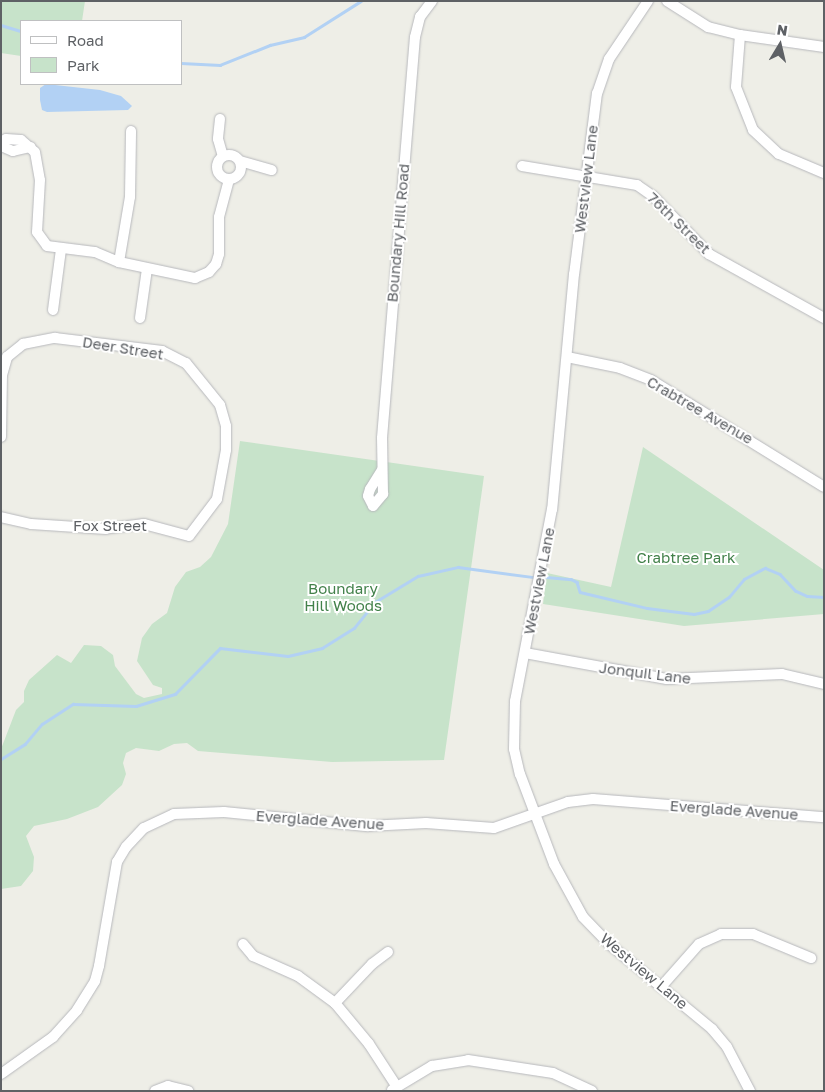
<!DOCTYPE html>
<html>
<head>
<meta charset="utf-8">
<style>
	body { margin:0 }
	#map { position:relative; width:825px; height:1092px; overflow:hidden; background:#eeeee7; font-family:"Golos Text",sans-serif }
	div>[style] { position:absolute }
	.green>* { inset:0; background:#c7e3ca }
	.water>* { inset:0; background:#b2d1f4 }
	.stream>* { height:2.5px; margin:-1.25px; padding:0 1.25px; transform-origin:1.25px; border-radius:1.25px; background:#b2d1f4 }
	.roads { filter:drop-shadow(0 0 1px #b7b8bc) drop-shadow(0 0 1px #b7b8bc) }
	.minor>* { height:10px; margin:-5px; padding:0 5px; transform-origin:5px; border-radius:5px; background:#fff }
	.minor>.ring { margin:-5px; padding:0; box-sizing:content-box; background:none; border:10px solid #fff; border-radius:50% }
	span { translate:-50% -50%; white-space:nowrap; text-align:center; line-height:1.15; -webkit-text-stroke:4px #fff; paint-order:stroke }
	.street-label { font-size:15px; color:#5e6165 }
	.park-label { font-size:15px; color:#42814a }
	.frame { position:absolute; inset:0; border:2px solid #5e6165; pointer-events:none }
	.legend { position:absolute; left:20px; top:20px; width:162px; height:65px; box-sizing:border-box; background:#fff; border:1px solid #bfc0c1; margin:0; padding:6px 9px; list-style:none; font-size:15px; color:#5e6165 }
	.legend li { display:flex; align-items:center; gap:10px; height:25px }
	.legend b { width:25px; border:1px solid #bfc0c1 }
	.north { position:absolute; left:755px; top:20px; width:50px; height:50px; -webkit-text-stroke:4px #fff; paint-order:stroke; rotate:9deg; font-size:14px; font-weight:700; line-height:20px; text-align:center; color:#5e6165 }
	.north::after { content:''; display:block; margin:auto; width:18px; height:22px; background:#5e6165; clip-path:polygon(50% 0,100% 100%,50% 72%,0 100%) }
</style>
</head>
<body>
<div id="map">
	<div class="green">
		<div style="clip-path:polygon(1px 1px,85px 1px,82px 21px,21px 21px,21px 56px,1px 53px)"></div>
		<div style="clip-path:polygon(240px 441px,484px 476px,444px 760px,332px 762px,198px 751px,187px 743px,174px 744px,159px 751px,136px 748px,126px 753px,123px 763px,126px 774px,122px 785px,98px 807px,67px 819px,34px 826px,26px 836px,34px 857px,33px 871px,21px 886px,1px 889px,1px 749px,16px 710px,24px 702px,24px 691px,29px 680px,57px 655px,71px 663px,84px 645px,101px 646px,113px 655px,115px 666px,136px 694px,144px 698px,162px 694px,162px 688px,153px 685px,137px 661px,142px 638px,152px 624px,167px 613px,175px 587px,186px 572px,200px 567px,211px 557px,228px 524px)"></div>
		<div style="clip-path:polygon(643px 447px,824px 570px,824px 614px,684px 626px,543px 604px,547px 573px,611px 587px)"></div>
	</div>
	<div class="water">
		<div style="clip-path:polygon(46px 84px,100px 90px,121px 96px,132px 106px,128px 110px,47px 112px,42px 110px,40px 100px,40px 88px)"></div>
	</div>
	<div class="stream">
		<div style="left:1px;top:25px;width:21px;rotate:17deg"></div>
		<div style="left:181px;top:63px;width:39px;rotate:3deg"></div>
		<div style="left:220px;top:65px;width:54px;rotate:-21.8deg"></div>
		<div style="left:270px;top:45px;width:35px;rotate:-13deg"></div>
		<div style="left:304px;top:37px;width:67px;rotate:-32.3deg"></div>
		<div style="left:546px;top:577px;width:25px;rotate:5deg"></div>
		<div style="left:571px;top:579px;width:7px;rotate:27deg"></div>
		<div style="left:577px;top:582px;width:10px;rotate:73deg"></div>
		<div style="left:580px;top:592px;width:69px;rotate:13.4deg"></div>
		<div style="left:647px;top:608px;width:47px;rotate:7.3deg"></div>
		<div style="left:694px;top:614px;width:14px;rotate:-12deg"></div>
		<div style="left:708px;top:611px;width:25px;rotate:-34deg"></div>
		<div style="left:729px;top:597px;width:23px;rotate:-50deg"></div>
		<div style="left:744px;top:579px;width:24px;rotate:-28deg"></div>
		<div style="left:765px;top:568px;width:16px;rotate:22deg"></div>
		<div style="left:780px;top:574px;width:23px;rotate:47deg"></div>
		<div style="left:796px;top:591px;width:12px;rotate:24deg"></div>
		<div style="left:807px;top:596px;width:17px;rotate:3deg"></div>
		<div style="left:1px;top:759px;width:28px;rotate:-32deg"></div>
		<div style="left:25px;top:744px;width:26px;rotate:-50deg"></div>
		<div style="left:42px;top:724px;width:37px;rotate:-33deg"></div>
		<div style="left:73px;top:704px;width:63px;rotate:1.8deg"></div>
		<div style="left:136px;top:706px;width:41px;rotate:-17.1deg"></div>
		<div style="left:175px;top:694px;width:64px;rotate:-45.6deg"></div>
		<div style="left:220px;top:648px;width:68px;rotate:6.7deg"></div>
		<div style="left:288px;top:656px;width:35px;rotate:-13deg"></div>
		<div style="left:322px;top:648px;width:38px;rotate:-32deg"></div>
		<div style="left:354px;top:628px;width:33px;rotate:-51deg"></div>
		<div style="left:375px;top:602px;width:50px;rotate:-31.2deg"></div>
		<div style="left:418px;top:576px;width:41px;rotate:-12.7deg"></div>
		<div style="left:458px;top:567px;width:76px;rotate:7.6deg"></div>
	</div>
	<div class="roads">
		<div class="minor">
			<div style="left:648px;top:1px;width:70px;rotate:123.9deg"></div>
			<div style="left:609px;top:59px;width:36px;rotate:109deg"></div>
			<div style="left:597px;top:93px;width:182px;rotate:97.2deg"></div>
			<div style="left:574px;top:274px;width:236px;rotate:95.3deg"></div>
			<div style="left:552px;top:509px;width:196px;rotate:100.9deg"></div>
			<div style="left:515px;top:701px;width:48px;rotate:91.2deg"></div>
			<div style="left:514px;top:749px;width:26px;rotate:77deg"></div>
			<div style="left:520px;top:774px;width:96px;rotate:69.3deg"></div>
			<div style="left:554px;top:864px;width:60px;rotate:61.3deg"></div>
			<div style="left:583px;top:917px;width:37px;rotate:46deg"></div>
			<div style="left:609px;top:944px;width:134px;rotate:39.5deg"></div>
			<div style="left:712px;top:1029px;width:23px;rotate:50deg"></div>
			<div style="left:727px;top:1047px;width:50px;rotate:62.4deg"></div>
			<div style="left:667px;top:1px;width:49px;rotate:32.4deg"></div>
			<div style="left:708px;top:27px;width:33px;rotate:14deg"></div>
			<div style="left:740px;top:35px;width:85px;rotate:8.1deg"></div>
			<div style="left:740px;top:35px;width:52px;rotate:94.4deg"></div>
			<div style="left:736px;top:87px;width:46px;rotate:68.4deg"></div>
			<div style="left:753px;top:130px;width:35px;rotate:43deg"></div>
			<div style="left:779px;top:154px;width:49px;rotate:22.9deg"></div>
			<div style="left:220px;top:119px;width:20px;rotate:96deg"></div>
			<div style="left:218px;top:139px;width:18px;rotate:74deg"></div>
			<div style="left:1px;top:143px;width:6px;rotate:-39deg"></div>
			<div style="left:6px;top:139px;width:15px;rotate:4deg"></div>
			<div style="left:21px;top:140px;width:18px;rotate:41deg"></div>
			<div style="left:35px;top:152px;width:28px;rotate:80deg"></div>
			<div style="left:40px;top:180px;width:52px;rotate:93.3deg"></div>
			<div style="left:37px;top:232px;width:17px;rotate:54deg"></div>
			<div style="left:47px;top:246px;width:48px;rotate:7.1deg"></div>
			<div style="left:95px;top:252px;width:26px;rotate:23deg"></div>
			<div style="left:119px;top:262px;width:78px;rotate:11.9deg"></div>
			<div style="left:195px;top:278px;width:15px;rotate:-23deg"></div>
			<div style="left:209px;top:272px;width:11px;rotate:-49deg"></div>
			<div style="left:216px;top:264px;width:10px;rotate:-73deg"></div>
			<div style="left:219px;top:254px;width:37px;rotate:-90deg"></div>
			<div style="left:219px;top:217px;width:39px;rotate:-75deg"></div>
			<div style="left:1px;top:146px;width:13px;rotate:23deg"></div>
			<div style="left:13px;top:151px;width:18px;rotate:-13deg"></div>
			<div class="ring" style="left:217px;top:155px;width:14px;height:14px"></div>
			<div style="left:240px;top:161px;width:33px;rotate:16deg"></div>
			<div style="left:522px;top:166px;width:117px;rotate:9.4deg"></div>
			<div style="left:637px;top:185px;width:19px;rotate:35deg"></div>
			<div style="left:653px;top:196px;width:81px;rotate:46deg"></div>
			<div style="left:709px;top:254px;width:132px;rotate:29.1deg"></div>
			<div style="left:119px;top:262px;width:66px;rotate:-80.4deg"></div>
			<div style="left:130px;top:197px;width:66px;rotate:-89.1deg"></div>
			<div style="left:53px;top:310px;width:62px;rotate:-82.5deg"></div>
			<div style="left:140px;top:318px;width:49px;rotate:-81.9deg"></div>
			<div style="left:567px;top:357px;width:54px;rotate:11.7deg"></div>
			<div style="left:620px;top:368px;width:33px;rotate:21deg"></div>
			<div style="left:651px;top:380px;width:203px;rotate:31.7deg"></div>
			<div style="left:1px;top:437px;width:62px;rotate:-89.1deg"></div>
			<div style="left:2px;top:375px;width:19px;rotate:-74deg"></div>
			<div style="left:7px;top:357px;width:21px;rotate:-39deg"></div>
			<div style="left:23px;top:344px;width:33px;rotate:-11deg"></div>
			<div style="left:55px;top:338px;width:108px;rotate:6.9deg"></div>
			<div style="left:162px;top:351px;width:27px;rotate:27deg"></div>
			<div style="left:186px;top:363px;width:54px;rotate:51deg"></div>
			<div style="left:220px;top:405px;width:22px;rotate:74deg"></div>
			<div style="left:226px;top:426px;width:24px;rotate:90deg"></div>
			<div style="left:226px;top:450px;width:50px;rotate:100.4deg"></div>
			<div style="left:217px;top:499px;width:46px;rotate:127.1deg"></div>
			<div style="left:189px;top:536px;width:47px;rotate:-165.1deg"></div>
			<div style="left:144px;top:524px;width:38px;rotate:173deg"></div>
			<div style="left:106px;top:529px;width:75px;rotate:-176.2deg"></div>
			<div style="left:31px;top:524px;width:31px;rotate:-167deg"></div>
			<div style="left:382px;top:470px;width:22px;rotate:122deg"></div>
			<div style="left:370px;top:489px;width:7px;rotate:106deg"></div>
			<div style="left:368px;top:496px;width:11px;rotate:63deg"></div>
			<div style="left:373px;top:506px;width:16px;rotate:-50deg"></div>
			<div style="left:383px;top:494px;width:56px;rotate:-91deg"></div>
			<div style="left:382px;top:438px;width:402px;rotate:-85.3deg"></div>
			<div style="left:415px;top:37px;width:21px;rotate:-76deg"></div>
			<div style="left:420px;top:17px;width:20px;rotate:-53deg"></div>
			<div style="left:525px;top:653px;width:144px;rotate:10.4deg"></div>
			<div style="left:667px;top:679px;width:115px;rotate:-2.5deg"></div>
			<div style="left:782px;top:674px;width:43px;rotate:13.4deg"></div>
			<div style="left:243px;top:944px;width:16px;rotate:50deg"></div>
			<div style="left:253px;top:956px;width:49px;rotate:24deg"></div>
			<div style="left:298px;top:976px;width:46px;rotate:36.1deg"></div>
			<div style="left:335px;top:1003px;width:53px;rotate:50.3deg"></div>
			<div style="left:369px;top:1044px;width:51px;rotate:56.9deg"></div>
			<div style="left:661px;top:987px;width:57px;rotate:-48.5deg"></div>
			<div style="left:699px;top:944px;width:24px;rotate:-24deg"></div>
			<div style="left:721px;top:934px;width:32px"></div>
			<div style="left:753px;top:934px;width:63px;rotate:22.5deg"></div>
			<div style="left:335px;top:1003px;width:54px;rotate:-46.5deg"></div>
			<div style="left:372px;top:964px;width:20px;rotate:-37deg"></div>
			<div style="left:1px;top:1074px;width:64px;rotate:-35.4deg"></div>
			<div style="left:53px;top:1037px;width:36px;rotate:-48deg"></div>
			<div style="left:77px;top:1010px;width:34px;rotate:-58deg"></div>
			<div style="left:95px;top:981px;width:16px;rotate:-75deg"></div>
			<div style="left:99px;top:966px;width:106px;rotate:-80.2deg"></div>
			<div style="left:117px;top:862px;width:17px;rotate:-59deg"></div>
			<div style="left:126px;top:847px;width:26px;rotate:-47deg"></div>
			<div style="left:144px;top:828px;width:33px;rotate:-25deg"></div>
			<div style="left:174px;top:814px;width:50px;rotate:-2.3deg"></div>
			<div style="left:224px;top:812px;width:145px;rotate:5.6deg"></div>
			<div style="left:368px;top:826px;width:58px;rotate:-3deg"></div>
			<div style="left:426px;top:823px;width:68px;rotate:4.2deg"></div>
			<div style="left:494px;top:828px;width:78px;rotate:-19.4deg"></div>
			<div style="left:568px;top:802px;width:25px;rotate:-7deg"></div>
			<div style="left:593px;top:799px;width:232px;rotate:4.5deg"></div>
			<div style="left:392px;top:1090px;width:47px;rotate:-31deg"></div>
			<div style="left:432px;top:1066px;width:36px;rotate:-9deg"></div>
			<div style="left:468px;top:1060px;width:86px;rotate:8.7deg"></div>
			<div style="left:553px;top:1073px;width:43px;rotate:24.8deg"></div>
			<div style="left:155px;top:1091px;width:14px;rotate:-21deg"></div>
			<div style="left:168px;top:1086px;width:21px;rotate:14deg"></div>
		</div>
	</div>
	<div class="street-label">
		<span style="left:586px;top:179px;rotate:-83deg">Westview Lane</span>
		<span style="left:679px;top:223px;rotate:44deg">76th Street</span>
		<span style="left:398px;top:233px;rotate:-85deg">Boundary Hill Road</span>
		<span style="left:123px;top:348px;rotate:9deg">Deer Street</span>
		<span style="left:700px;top:410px;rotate:30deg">Crabtree Avenue</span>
		<span style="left:110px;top:526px">Fox Street</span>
		<span style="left:539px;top:581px;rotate:-79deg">Westview Lane</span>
		<span style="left:645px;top:673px;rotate:7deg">Jonquil Lane</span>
		<span style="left:734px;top:810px;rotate:4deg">Everglade Avenue</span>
		<span style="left:320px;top:820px;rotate:4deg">Everglade Avenue</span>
		<span style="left:644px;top:971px;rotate:40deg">Westview Lane</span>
	</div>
	<div class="park-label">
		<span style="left:686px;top:558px">Crabtree Park</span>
		<span style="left:343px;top:597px">Boundary<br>Hill Woods</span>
	</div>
	<div class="frame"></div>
	<ul class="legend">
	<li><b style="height:6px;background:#fff"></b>Road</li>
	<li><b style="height:14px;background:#c7e3ca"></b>Park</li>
	</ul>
	<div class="north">N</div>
</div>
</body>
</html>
